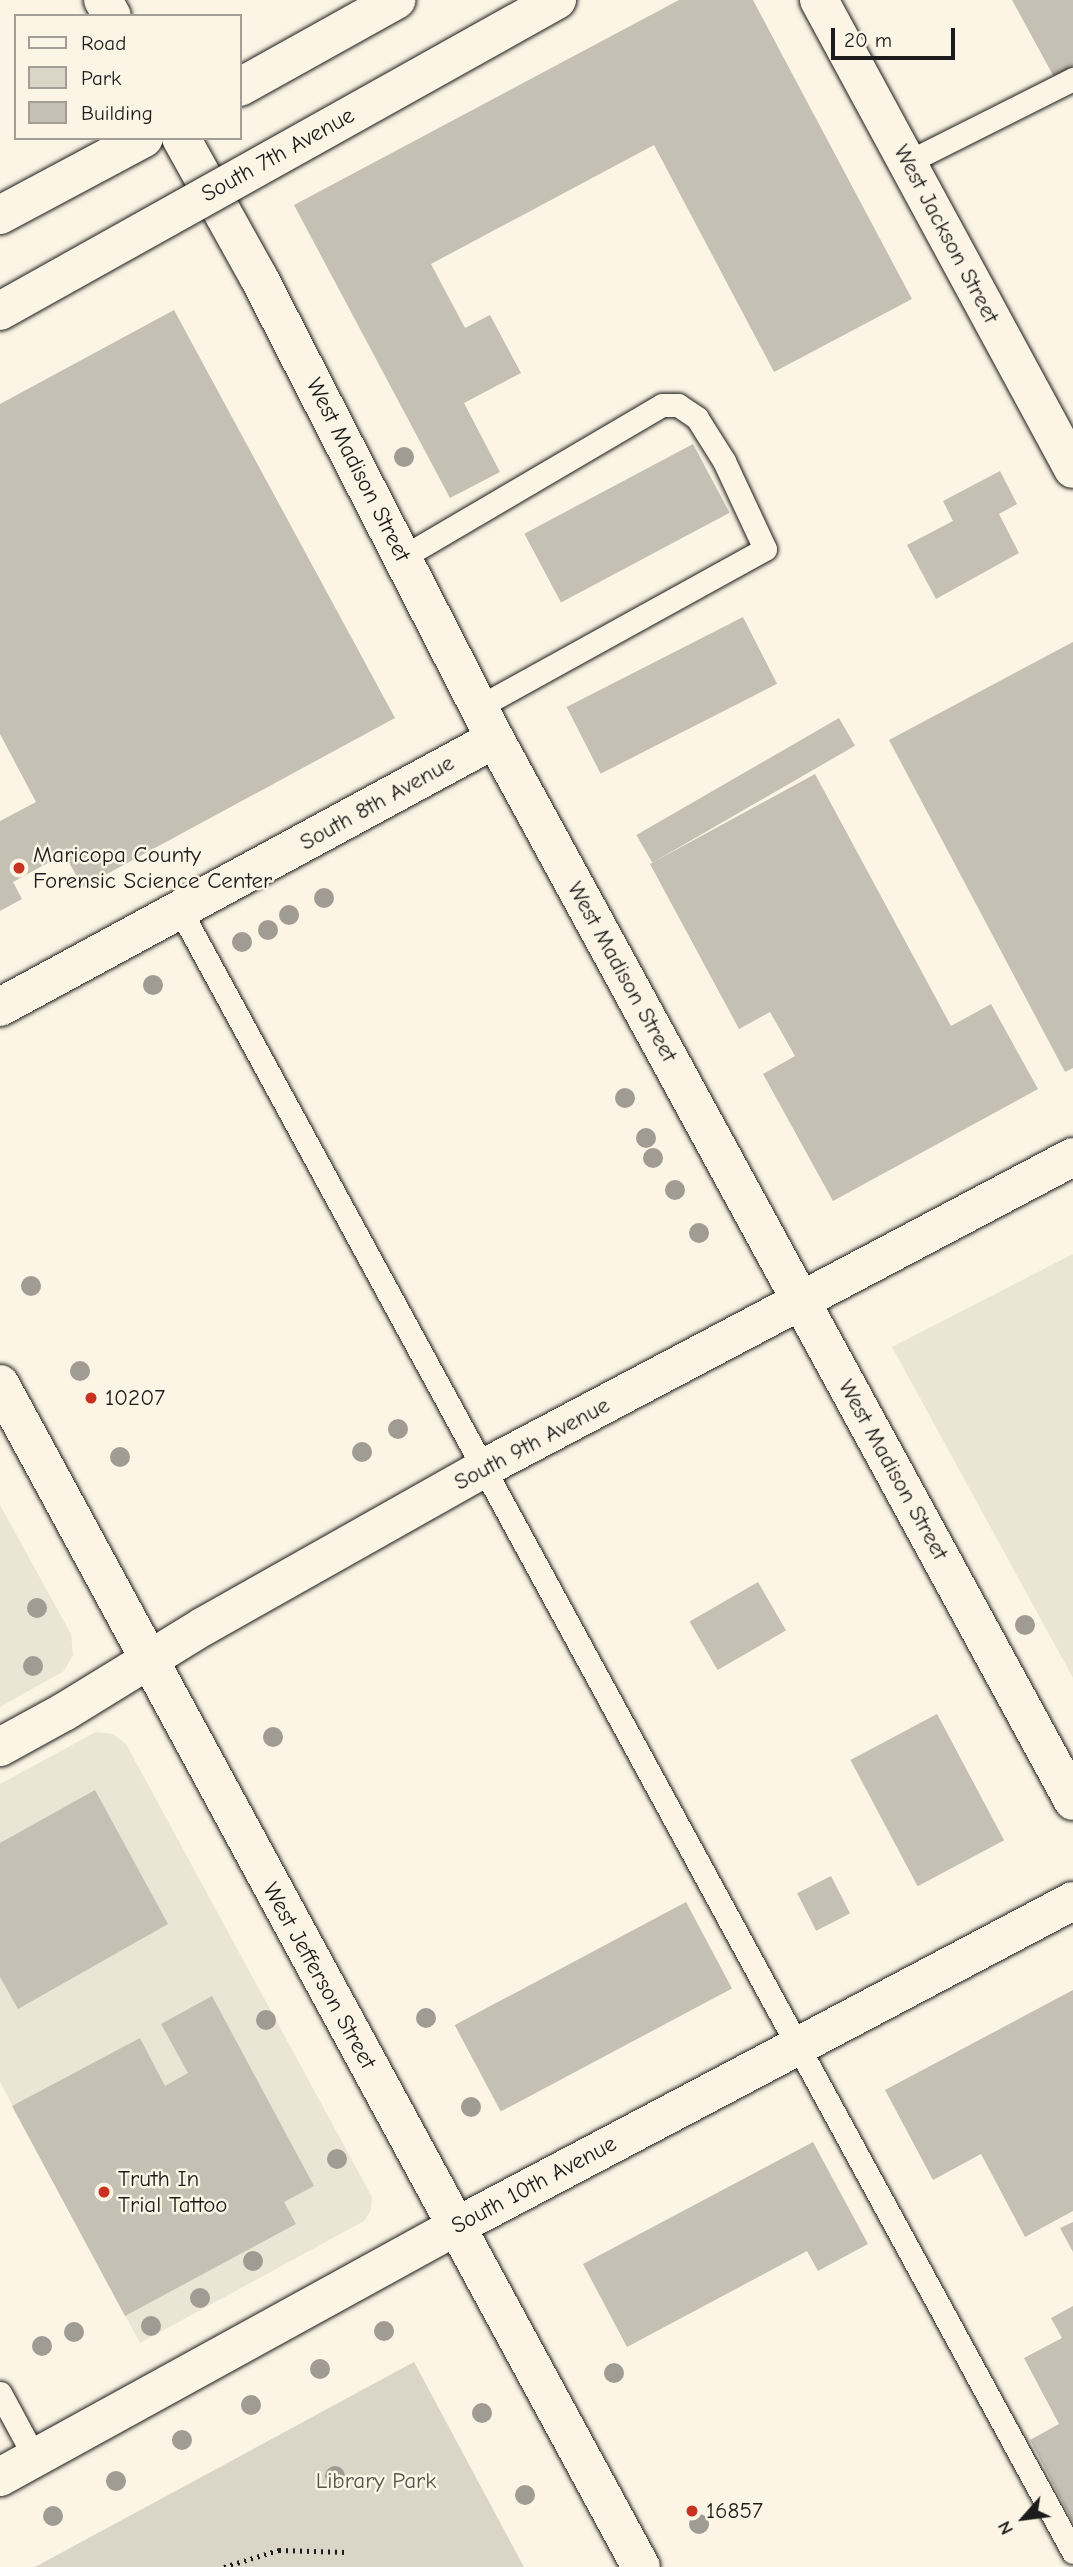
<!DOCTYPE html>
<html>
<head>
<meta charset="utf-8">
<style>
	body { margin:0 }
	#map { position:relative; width:1073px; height:2567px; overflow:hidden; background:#fcf5e5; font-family:"Comic Neue",sans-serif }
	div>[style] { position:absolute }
	.built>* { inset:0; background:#ebe5d6 }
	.green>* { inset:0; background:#dbd5c8 }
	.building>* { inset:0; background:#c4c0b3; transform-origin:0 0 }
	.path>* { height:4.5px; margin-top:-2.25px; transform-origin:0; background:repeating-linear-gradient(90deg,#1c1c1c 0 2px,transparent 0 7px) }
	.roads { filter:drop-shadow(0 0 2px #1c1c1c) drop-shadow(0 0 2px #1c1c1c) }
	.lane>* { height:23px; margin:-11.5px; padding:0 11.5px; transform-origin:11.5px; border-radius:11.5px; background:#fcf5e5 }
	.street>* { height:38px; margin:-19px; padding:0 19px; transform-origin:19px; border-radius:19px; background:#fcf5e5 }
	.secondary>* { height:38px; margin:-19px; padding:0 19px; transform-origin:19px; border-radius:19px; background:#fcf5e5 }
	.bridges { filter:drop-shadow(0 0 2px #1c1c1c) drop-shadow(0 0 2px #1c1c1c) }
	.secondary-bridge>* { height:38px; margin:-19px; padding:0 19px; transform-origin:19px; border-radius:19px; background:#fcf5e5 }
	.trees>* { width:20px; height:20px; margin:-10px; border-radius:50%; background:#a09c93 }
	.dots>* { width:19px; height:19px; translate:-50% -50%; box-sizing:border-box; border:4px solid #fcf5e5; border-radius:50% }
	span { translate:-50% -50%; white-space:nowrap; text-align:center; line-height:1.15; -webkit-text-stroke:5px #fcf5e5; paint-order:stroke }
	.street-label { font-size:23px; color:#1c1c1c }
	.poi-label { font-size:23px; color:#1c1c1c }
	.left { translate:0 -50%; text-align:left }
	.park-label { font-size:23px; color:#555450 }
	.legend { position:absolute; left:14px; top:14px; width:228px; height:126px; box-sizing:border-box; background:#fcf5e5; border:2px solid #a29e95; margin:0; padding:9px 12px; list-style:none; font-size:21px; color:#1c1c1c }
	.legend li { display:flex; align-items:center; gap:14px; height:35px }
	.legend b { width:35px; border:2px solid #a29e95 }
	.north { position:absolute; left:989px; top:2483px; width:70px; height:70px; -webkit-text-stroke:5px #fcf5e5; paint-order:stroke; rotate:242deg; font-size:19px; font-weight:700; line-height:28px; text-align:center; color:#1c1c1c }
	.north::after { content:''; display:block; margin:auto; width:24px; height:32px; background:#1c1c1c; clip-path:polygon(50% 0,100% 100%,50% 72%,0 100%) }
	.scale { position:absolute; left:831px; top:28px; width:124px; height:32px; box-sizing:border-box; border:4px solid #1c1c1c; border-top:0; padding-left:9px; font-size:21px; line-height:24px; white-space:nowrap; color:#1c1c1c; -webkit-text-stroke:5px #fcf5e5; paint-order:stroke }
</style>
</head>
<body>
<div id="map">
	<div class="built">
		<div style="clip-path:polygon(1073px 1254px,1073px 1678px,892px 1347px)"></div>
		<div style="clip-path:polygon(0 1505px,71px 1634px,73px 1655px,64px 1671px,0 1707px)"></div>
		<div style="clip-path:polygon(96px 1732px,113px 1734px,126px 1744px,372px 2197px,371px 2210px,364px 2221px,140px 2343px,0 2082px,0 1784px)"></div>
	</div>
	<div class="green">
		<div style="clip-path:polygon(414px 2362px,524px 2567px,35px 2567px)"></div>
	</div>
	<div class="building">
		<div style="clip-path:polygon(679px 0,753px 0,912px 299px,774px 372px,654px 145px,431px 264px,465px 328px,490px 315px,521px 373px,464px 403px,500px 472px,450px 498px,294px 205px)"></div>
		<div style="clip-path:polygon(1012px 0,1073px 0,1073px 66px,1054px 77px)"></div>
		<div style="clip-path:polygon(174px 310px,395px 718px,83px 887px,64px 854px,13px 882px,22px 899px,0 911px,0 821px,36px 802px,0 734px,0 404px)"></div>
		<div style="left:693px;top:444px;width:78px;height:191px;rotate:62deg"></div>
		<div style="clip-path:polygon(1000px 471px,1017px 504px,999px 514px,1019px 553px,936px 599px,907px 545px,953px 521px,943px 501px)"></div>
		<div style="left:743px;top:617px;width:75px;height:198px;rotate:63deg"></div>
		<div style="clip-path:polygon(1073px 642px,1073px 1068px,1065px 1072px,889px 740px)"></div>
		<div style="left:839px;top:718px;width:32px;height:234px;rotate:60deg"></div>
		<div style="clip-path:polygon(815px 774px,951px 1026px,991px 1004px,1038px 1089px,833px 1201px,763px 1074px,795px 1056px,770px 1012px,739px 1029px,650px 864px)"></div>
		<div style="left:758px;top:1582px;width:56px;height:79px;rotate:60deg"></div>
		<div style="left:937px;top:1714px;width:143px;height:98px;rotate:62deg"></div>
		<div style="clip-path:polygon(95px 1790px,168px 1924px,18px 2009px,0 1977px,0 1843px)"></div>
		<div style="left:831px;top:1876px;width:42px;height:38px;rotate:63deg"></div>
		<div style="left:686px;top:1902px;width:98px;height:262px;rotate:62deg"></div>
		<div style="clip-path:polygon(1073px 1990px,1073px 2211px,1025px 2237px,981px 2154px,933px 2180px,885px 2090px)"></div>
		<div style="clip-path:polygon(212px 1996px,314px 2186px,284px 2202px,296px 2224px,125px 2316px,12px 2106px,140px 2038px,165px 2086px,188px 2073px,161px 2024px)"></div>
		<div style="clip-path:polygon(813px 2142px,868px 2244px,818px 2271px,807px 2251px,627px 2347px,583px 2264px)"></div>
		<div style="clip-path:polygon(1073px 2222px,1073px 2252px,1060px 2228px)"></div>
		<div style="clip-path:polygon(1073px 2306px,1073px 2522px,1030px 2440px,1059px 2424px,1024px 2358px,1062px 2338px,1051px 2318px)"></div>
	</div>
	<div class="path">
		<div style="left:224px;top:2567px;width:58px;rotate:-17.2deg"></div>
		<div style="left:279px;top:2550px;width:68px;rotate:1.7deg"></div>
	</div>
	<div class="roads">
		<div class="lane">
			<div style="left:908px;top:162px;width:185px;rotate:-26.7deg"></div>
			<div style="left:403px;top:557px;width:300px;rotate:-30.4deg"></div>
			<div style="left:662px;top:405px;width:16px"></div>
			<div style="left:678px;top:405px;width:23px;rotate:34deg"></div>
			<div style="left:697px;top:418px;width:51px;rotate:57.9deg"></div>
			<div style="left:724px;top:461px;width:97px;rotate:65deg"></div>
			<div style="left:765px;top:549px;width:327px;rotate:151.1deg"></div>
			<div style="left:180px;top:910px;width:1869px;rotate:61.46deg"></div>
			<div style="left:0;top:2393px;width:74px;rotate:61.7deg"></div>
		</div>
		<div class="street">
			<div style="left:103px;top:0;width:18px;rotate:61deg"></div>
			<div style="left:819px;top:0;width:533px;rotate:61.56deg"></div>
			<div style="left:181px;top:138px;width:160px;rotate:60.9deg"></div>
			<div style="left:259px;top:278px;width:518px;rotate:62.89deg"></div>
			<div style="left:495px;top:739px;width:1209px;rotate:61.44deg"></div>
			<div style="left:0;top:1007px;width:563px;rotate:-28.43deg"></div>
			<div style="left:0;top:1747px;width:73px;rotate:-28.7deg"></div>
			<div style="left:64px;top:1712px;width:164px;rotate:-31.6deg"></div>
			<div style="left:204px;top:1626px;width:322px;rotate:-29.4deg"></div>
			<div style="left:484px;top:1468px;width:666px;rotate:-27.83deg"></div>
			<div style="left:0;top:2477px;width:521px;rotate:-28.78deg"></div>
			<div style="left:457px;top:2226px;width:696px;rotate:-27.82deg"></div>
		</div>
		<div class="secondary">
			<div style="left:240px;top:87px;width:179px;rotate:-29.1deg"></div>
			<div style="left:0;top:215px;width:163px;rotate:-28.1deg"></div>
			<div style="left:0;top:1384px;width:1345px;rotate:61.55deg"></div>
		</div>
	</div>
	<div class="bridges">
		<div class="secondary-bridge">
			<div style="left:0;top:311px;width:638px;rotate:-29.18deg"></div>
		</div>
	</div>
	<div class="trees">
		<div style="left:404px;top:457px"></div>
		<div style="left:324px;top:898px"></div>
		<div style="left:289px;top:915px"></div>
		<div style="left:268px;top:930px"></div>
		<div style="left:242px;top:942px"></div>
		<div style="left:153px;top:985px"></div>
		<div style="left:625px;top:1098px"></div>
		<div style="left:646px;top:1138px"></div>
		<div style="left:653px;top:1158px"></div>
		<div style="left:675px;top:1190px"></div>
		<div style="left:699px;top:1233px"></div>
		<div style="left:31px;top:1286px"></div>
		<div style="left:80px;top:1371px"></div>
		<div style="left:398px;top:1429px"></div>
		<div style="left:362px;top:1452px"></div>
		<div style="left:120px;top:1457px"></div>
		<div style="left:37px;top:1608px"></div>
		<div style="left:1025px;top:1625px"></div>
		<div style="left:33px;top:1666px"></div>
		<div style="left:273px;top:1737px"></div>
		<div style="left:426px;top:2018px"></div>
		<div style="left:266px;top:2020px"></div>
		<div style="left:471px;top:2107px"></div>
		<div style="left:337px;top:2159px"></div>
		<div style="left:253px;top:2261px"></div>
		<div style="left:200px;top:2298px"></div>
		<div style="left:151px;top:2326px"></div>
		<div style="left:384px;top:2331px"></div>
		<div style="left:74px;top:2332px"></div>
		<div style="left:42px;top:2346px"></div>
		<div style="left:320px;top:2369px"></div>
		<div style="left:614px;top:2373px"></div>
		<div style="left:251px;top:2405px"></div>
		<div style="left:482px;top:2413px"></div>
		<div style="left:182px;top:2440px"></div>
		<div style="left:335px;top:2476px"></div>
		<div style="left:116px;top:2481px"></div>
		<div style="left:525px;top:2495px"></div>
		<div style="left:53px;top:2516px"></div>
		<div style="left:699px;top:2524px"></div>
	</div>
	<div class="dots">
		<div style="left:19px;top:868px;background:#c8321e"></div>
		<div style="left:91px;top:1398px;background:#c8321e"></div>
		<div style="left:104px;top:2192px;background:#c8321e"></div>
		<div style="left:692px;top:2511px;background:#c8321e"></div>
	</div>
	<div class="street-label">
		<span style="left:278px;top:155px;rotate:-29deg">South 7th Avenue</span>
		<span style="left:946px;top:234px;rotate:62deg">West Jackson Street</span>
		<span style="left:358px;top:470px;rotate:63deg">West Madison Street</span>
		<span style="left:377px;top:803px;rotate:-29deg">South 8th Avenue</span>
		<span style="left:622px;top:972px;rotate:61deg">West Madison Street</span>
		<span style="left:532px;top:1444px;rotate:-28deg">South 9th Avenue</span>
		<span style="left:893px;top:1470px;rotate:61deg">West Madison Street</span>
		<span style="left:319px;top:1976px;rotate:61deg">West Jefferson Street</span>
		<span style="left:534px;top:2185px;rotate:-28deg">South 10th Avenue</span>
	</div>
	<div class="poi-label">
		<span class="left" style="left:33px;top:868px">Maricopa County<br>Forensic Science Center</span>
		<span class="left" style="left:105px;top:1398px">10207</span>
		<span class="left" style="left:118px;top:2192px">Truth In<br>Trial Tattoo</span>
		<span class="left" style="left:706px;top:2511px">16857</span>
	</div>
	<div class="park-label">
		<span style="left:376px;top:2481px">Library Park</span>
	</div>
	<ul class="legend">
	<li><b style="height:9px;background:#fcf5e5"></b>Road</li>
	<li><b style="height:19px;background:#dbd5c8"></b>Park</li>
	<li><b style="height:19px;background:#c4c0b3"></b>Building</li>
	</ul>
	<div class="north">N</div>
	<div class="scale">20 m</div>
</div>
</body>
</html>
